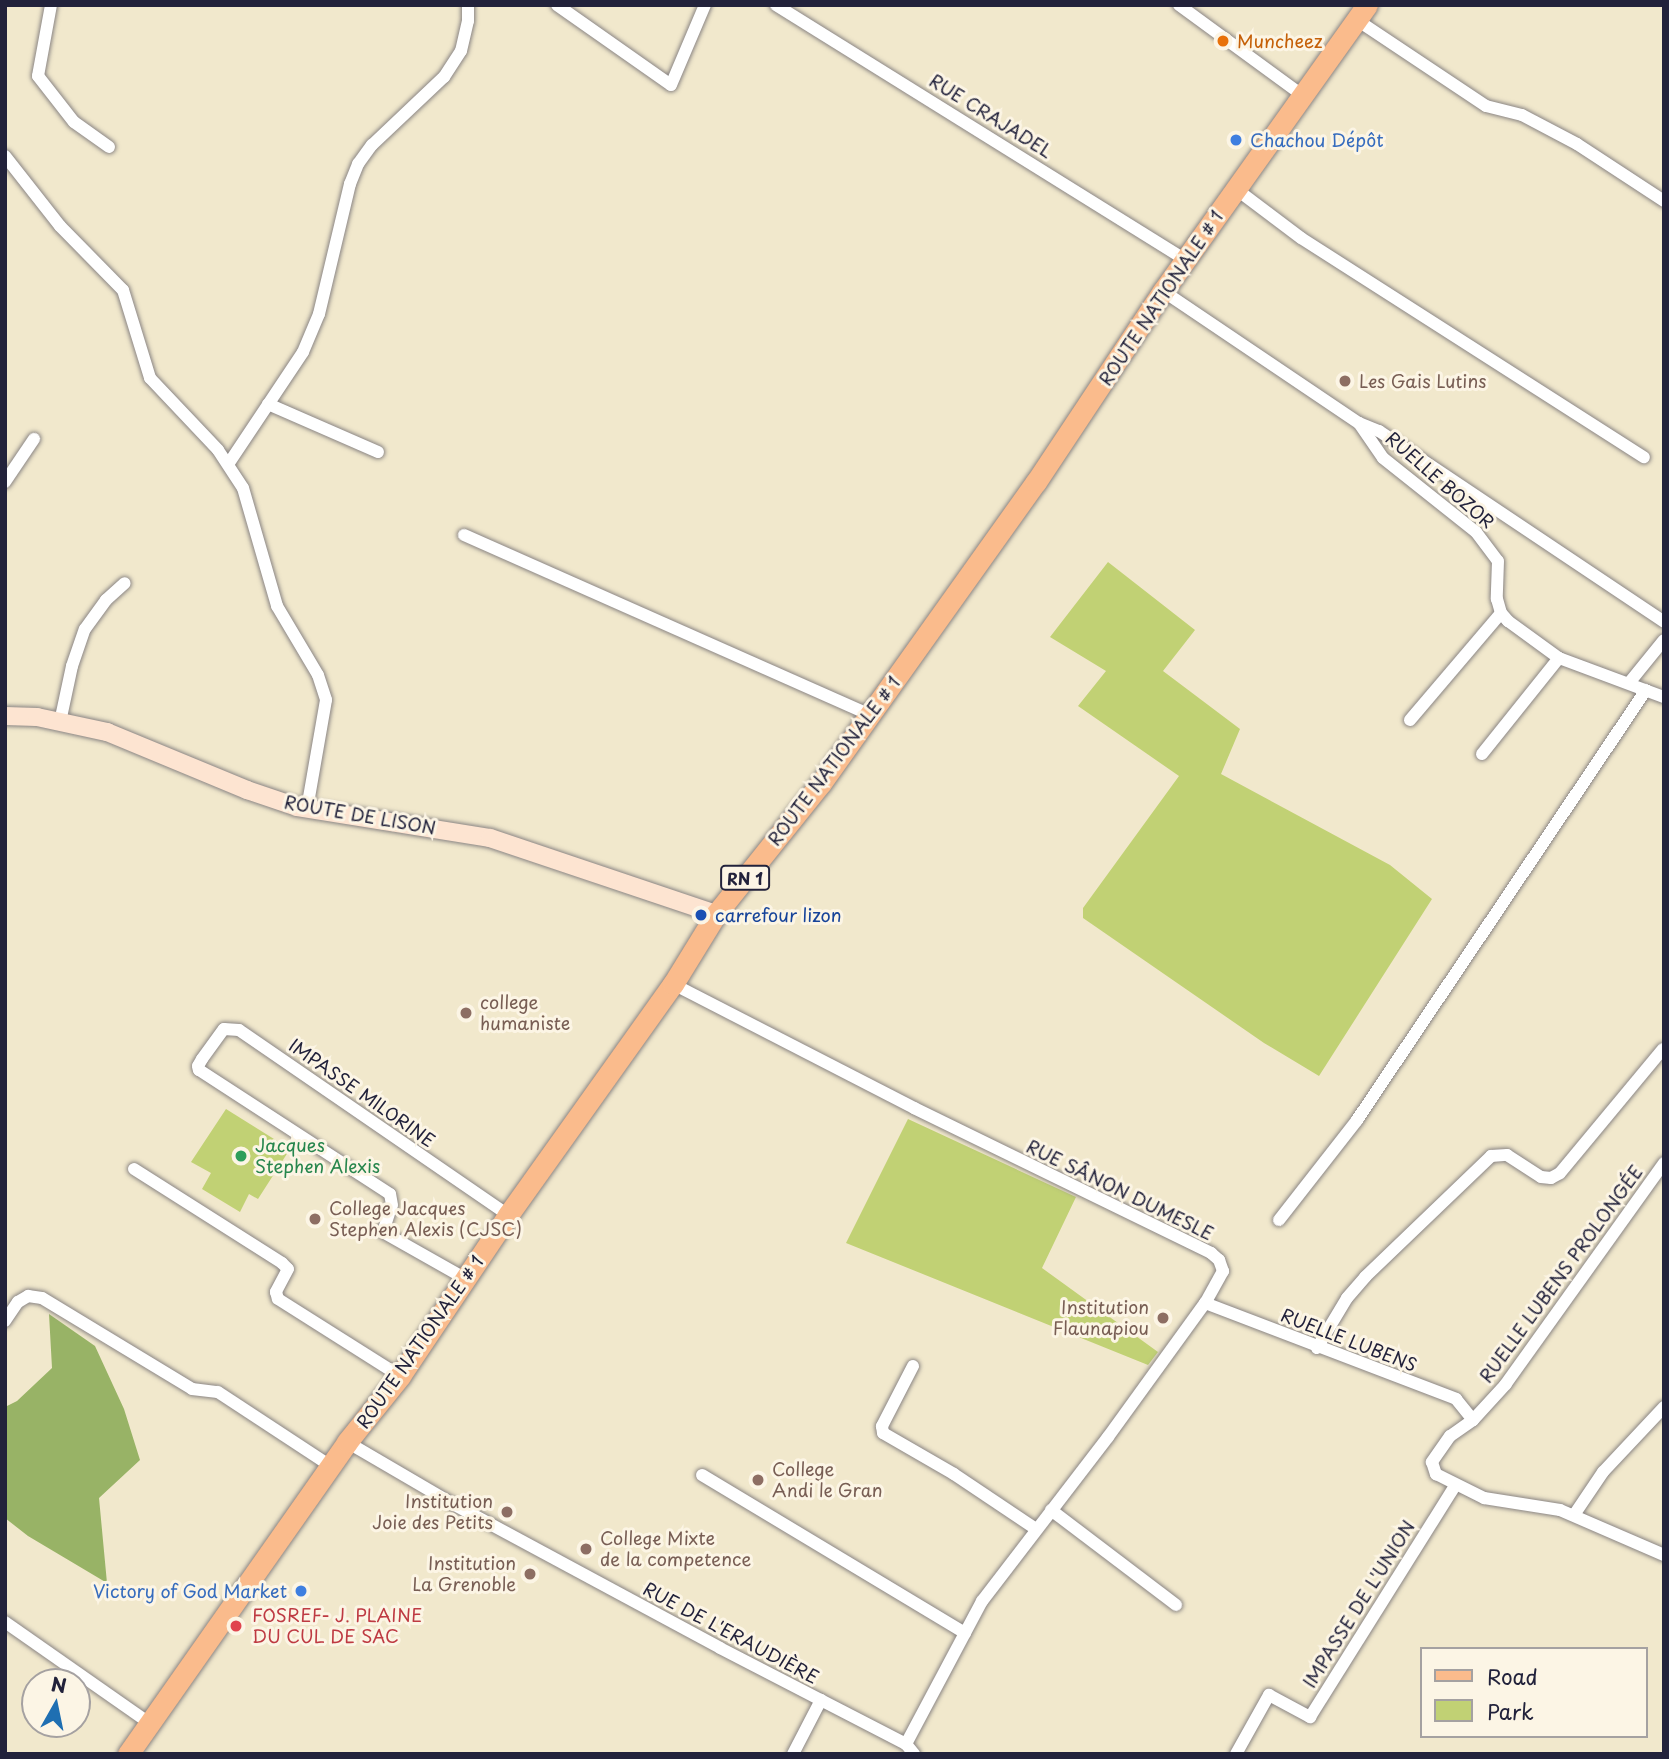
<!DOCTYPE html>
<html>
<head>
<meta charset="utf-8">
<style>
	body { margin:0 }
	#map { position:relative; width:1669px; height:1759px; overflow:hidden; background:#f1e8cc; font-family:"Playpen Sans",sans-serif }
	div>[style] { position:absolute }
	.green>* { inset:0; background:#c1d174 }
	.forest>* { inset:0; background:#98b366 }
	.roads { filter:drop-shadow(0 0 2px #8a8584) drop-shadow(0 0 2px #8a8584) }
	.street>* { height:12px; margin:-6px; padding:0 6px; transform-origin:6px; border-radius:6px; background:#fff }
	.secondary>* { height:18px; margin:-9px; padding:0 9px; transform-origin:9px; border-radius:9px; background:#fde4d1 }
	.primary>* { height:21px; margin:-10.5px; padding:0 10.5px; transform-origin:10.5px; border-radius:10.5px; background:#fabb8c }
	.dots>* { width:19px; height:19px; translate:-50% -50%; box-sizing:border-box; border:4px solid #fcf5e5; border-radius:50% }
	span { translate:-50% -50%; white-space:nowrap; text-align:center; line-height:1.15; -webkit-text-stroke:6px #fcf5e5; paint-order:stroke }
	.shield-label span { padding:2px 5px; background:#fcf5e5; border:2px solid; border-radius:5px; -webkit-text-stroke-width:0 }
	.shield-label { font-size:16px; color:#22223b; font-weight:700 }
	.food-label { font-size:18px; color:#c56008 }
	.left { translate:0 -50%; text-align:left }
	.street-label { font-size:18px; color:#22223b }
	.shop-label { font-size:18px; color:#366cbe }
	.right { translate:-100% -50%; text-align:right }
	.education-label { font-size:18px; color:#785e54 }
	.transit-label { font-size:18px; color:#164399 }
	.leisure-label { font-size:18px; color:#27864d }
	.health-label { font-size:18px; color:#be3a42 }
	.frame { position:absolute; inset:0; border:7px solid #22223b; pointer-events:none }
	.legend { position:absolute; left:1420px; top:1647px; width:228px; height:91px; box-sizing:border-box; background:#fcf5e5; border:2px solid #a5a1a1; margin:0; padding:9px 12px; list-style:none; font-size:21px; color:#22223b }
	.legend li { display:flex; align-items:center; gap:14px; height:35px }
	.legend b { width:35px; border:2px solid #a5a1a1 }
	.north { position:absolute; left:21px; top:1668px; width:70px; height:70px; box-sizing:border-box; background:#fcf5e5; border:2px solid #a5a1a1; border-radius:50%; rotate:9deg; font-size:19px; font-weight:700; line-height:28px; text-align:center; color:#22223b }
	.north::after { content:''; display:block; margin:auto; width:24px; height:32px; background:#1f6fb2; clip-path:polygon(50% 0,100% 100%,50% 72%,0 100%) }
</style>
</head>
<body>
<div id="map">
	<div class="green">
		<div style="clip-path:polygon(1108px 562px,1195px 630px,1163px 671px,1240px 729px,1221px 774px,1390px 865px,1432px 899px,1319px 1076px,1264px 1043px,1083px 918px,1083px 908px,1179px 776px,1078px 706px,1106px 671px,1050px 637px)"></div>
		<div style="clip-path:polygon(226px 1109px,290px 1149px,258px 1199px,249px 1194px,240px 1212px,202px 1189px,211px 1173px,191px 1162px)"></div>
		<div style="clip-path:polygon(908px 1119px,1076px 1197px,1042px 1268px,1158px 1352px,1148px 1365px,846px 1243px)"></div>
	</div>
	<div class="forest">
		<div style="clip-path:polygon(49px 1314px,95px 1346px,124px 1409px,140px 1460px,99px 1498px,107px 1583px,28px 1536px,5px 1518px,5px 1407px,17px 1401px,52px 1368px)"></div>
	</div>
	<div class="roads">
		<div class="street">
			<div style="left:51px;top:5px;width:72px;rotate:100.4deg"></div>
			<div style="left:38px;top:76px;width:58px;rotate:52deg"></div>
			<div style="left:74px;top:122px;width:43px;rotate:35.5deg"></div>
			<div style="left:557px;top:5px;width:139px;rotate:35.1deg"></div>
			<div style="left:671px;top:85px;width:87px;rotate:-67deg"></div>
			<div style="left:776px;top:5px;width:482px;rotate:31.9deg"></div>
			<div style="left:1179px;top:5px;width:152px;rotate:36.2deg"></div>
			<div style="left:1357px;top:20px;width:155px;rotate:33.7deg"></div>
			<div style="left:1486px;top:106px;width:37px;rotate:14deg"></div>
			<div style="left:1522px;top:115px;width:62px;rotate:27.8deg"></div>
			<div style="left:1577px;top:144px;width:104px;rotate:33.2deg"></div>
			<div style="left:5px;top:156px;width:89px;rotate:51.8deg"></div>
			<div style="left:60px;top:226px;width:90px;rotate:45.5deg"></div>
			<div style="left:123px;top:290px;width:92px;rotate:72.9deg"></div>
			<div style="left:150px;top:378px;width:99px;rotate:46.6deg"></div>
			<div style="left:218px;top:450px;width:45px;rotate:56.7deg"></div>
			<div style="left:243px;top:488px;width:123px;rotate:73.9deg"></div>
			<div style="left:277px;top:606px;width:80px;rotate:59.3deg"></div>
			<div style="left:318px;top:675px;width:26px;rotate:72deg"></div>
			<div style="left:326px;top:700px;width:111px;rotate:99.9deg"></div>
			<div style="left:1236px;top:189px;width:81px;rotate:37deg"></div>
			<div style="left:1301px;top:238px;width:407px;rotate:32.6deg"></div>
			<div style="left:1163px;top:291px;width:236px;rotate:34deg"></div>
			<div style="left:1359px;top:423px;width:42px;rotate:55.6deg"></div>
			<div style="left:1383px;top:458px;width:119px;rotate:38.5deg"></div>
			<div style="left:1476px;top:532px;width:36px;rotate:53deg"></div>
			<div style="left:1498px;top:561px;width:38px;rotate:92deg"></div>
			<div style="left:1497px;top:599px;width:15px;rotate:74deg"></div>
			<div style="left:1501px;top:613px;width:11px;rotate:49deg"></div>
			<div style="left:1508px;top:621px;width:63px;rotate:36deg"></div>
			<div style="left:1559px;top:658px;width:112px;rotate:20.4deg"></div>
			<div style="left:268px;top:404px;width:120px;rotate:23.6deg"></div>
			<div style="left:1359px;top:423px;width:22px;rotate:22deg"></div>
			<div style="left:1379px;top:431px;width:343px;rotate:33.8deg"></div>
			<div style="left:229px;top:463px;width:133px;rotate:-56.3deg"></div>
			<div style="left:303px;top:352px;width:41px;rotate:-67.2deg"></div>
			<div style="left:319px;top:314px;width:134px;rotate:-76.6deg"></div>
			<div style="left:350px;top:184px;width:22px;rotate:-68deg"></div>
			<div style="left:358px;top:164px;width:24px;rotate:-54deg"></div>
			<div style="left:372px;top:145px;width:99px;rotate:-43.4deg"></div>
			<div style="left:444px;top:77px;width:31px;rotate:-57deg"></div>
			<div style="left:461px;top:51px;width:31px;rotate:-77deg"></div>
			<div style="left:468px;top:21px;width:16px;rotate:-90deg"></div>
			<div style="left:5px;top:482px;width:52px;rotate:-56deg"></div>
			<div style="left:464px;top:535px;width:444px;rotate:23.9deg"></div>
			<div style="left:1629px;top:683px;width:55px;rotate:-50.9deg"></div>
			<div style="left:1410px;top:720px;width:140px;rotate:-49.6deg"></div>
			<div style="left:60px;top:722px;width:57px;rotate:-77.9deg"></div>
			<div style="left:72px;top:666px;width:39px;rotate:-71deg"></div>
			<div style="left:85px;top:629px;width:36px;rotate:-54deg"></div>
			<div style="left:106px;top:600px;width:25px;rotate:-42deg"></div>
			<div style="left:1482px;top:754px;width:123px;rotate:-51.3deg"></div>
			<div style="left:673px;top:984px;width:271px;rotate:27.2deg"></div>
			<div style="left:914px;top:1108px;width:331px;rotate:26deg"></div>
			<div style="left:1211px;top:1253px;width:11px;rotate:41deg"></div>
			<div style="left:1219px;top:1260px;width:12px;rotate:70deg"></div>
			<div style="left:1223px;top:1271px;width:37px;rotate:119deg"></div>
			<div style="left:1205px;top:1303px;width:165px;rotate:125.9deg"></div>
			<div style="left:1108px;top:1437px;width:207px;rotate:127.5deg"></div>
			<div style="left:982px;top:1601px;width:162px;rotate:118deg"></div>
			<div style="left:1664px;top:1163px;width:272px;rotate:125.6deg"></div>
			<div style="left:1506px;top:1384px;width:49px;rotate:132.5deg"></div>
			<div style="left:1473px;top:1420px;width:28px;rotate:145deg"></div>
			<div style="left:1450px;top:1436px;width:32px;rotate:125deg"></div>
			<div style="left:1432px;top:1462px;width:13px;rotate:72deg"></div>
			<div style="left:1436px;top:1474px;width:54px;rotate:26.6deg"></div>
			<div style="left:1484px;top:1498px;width:77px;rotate:9deg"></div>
			<div style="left:1560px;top:1510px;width:113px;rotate:23.4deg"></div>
			<div style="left:134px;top:1169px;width:175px;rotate:32.4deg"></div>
			<div style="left:282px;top:1263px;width:8px;rotate:45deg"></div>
			<div style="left:288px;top:1269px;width:26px;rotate:118deg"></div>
			<div style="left:276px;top:1292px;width:7px;rotate:74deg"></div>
			<div style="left:278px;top:1299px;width:144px;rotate:32.3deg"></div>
			<div style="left:1279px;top:1220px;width:127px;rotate:-52deg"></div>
			<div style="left:1357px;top:1120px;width:518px;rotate:-56.1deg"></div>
			<div style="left:466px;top:1279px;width:95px;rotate:-150.5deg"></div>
			<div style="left:383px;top:1232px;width:28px;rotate:-72deg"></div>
			<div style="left:392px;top:1205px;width:11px;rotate:-100deg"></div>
			<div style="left:390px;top:1194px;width:228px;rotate:-147deg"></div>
			<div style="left:199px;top:1070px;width:4px;rotate:-104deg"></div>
			<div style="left:198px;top:1066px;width:8px;rotate:-60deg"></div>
			<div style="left:202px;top:1059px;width:37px;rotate:-54deg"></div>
			<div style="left:224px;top:1029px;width:15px;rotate:4deg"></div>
			<div style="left:239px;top:1030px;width:326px;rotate:34.5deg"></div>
			<div style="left:1205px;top:1303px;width:269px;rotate:20.9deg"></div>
			<div style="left:1456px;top:1399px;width:27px;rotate:51deg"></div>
			<div style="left:5px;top:1321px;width:23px;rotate:-56deg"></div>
			<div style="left:18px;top:1302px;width:12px;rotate:-31deg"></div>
			<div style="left:28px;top:1296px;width:14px;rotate:8deg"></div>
			<div style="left:42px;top:1298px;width:175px;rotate:31.2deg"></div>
			<div style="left:192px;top:1389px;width:26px;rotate:7deg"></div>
			<div style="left:218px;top:1392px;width:136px;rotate:33.3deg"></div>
			<div style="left:1317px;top:1348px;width:58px;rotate:-59deg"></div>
			<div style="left:1347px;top:1298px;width:28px;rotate:-49deg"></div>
			<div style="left:1365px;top:1277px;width:175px;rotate:-43.8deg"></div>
			<div style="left:1491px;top:1156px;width:16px;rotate:-4deg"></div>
			<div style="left:1507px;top:1155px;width:40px;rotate:32.9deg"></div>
			<div style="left:1541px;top:1177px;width:10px;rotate:6deg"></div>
			<div style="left:1551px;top:1178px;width:10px;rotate:-29deg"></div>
			<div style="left:1560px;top:1173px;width:161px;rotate:-50.3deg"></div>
			<div style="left:913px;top:1366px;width:68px;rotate:117.3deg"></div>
			<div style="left:882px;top:1426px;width:7px;rotate:82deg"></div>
			<div style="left:883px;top:1433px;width:82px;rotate:30deg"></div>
			<div style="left:954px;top:1474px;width:99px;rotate:33.9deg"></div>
			<div style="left:347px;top:1442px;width:123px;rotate:30.3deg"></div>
			<div style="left:453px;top:1504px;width:303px;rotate:28.3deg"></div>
			<div style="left:720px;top:1648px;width:209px;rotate:27.3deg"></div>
			<div style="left:906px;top:1744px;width:13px;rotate:51deg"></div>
			<div style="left:702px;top:1475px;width:307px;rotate:31deg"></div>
			<div style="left:1051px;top:1510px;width:157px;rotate:37.2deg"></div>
			<div style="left:1574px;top:1515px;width:52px;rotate:-56deg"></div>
			<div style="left:1603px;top:1472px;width:89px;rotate:-46.8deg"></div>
			<div style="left:5px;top:1622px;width:176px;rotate:35deg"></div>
			<div style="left:793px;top:1754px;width:61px;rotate:-62.6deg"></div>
			<div style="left:1236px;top:1754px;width:68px;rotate:-60.8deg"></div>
			<div style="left:1269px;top:1695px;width:47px;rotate:28.2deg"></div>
			<div style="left:1310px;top:1717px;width:273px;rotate:-57.9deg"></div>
		</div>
		<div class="secondary">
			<div style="left:5px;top:716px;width:32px;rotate:2deg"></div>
			<div style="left:37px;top:717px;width:72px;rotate:12.1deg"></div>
			<div style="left:107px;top:732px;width:152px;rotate:22.5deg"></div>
			<div style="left:247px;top:790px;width:53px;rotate:18.8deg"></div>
			<div style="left:297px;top:807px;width:195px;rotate:9.1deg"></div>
			<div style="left:490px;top:838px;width:238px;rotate:18.6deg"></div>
		</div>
		<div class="primary">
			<div style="left:128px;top:1754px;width:381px;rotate:-54.9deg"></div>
			<div style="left:347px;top:1442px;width:85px;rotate:-51.2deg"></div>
			<div style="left:400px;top:1376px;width:194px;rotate:-56.1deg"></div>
			<div style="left:508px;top:1215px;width:284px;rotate:-54.5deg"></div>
			<div style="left:673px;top:984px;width:82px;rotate:-58.4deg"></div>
			<div style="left:716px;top:914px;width:168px;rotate:-51.3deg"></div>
			<div style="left:821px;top:783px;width:370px;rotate:-54.5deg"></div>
			<div style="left:1036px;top:482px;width:229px;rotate:-56.4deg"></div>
			<div style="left:1163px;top:291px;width:351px;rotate:-54.5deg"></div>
		</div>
	</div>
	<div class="dots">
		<div style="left:1223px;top:41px;background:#e8710a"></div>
		<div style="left:1236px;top:140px;background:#3f7fe0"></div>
		<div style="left:1345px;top:381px;background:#8d6e63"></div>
		<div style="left:701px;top:915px;background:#1a4fb4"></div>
		<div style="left:466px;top:1013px;background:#8d6e63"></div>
		<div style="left:241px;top:1156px;background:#2e9e5b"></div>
		<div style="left:315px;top:1219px;background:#8d6e63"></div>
		<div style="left:1163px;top:1318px;background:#8d6e63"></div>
		<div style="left:758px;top:1480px;background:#8d6e63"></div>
		<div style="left:507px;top:1512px;background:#8d6e63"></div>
		<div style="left:586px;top:1549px;background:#8d6e63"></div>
		<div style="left:530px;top:1574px;background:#8d6e63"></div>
		<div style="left:301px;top:1591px;background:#3f7fe0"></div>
		<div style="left:236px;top:1626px;background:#e0444e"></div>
	</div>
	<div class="shield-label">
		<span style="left:745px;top:878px">RN 1</span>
	</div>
	<div class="food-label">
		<span class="left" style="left:1237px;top:41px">Muncheez</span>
	</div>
	<div class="street-label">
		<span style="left:991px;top:116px;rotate:32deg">RUE CRAJADEL</span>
		<span style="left:1161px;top:298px;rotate:-56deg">ROUTE NATIONALE # 1</span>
		<span style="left:1440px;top:480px;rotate:41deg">RUELLE BOZOR</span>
		<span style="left:834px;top:761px;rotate:-53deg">ROUTE NATIONALE # 1</span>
		<span style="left:360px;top:815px;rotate:10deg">ROUTE DE LISON</span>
		<span style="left:362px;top:1093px;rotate:35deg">IMPASSE MILORINE</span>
		<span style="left:1120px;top:1190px;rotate:26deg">RUE SÂNON DUMESLE</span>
		<span style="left:1561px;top:1274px;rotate:-54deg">RUELLE LUBENS PROLONGÉE</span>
		<span style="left:1349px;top:1340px;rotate:21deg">RUELLE LUBENS</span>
		<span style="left:420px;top:1342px;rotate:-55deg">ROUTE NATIONALE # 1</span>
		<span style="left:1359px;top:1604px;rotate:-58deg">IMPASSE DE L'UNION</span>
		<span style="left:731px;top:1633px;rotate:28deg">RUE DE L'ERAUDIÈRE</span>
	</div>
	<div class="shop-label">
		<span class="left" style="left:1250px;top:140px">Chachou Dépôt</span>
		<span class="right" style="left:287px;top:1591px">Victory of God Market</span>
	</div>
	<div class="education-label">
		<span class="left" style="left:1359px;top:381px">Les Gais Lutins</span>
		<span class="left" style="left:480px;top:1013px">college<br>humaniste</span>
		<span class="left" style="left:329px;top:1219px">College Jacques<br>Stephen Alexis (CJSC)</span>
		<span class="right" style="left:1149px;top:1318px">Institution<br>Flaunapiou</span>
		<span class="left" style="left:772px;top:1480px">College<br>Andi le Gran</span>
		<span class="right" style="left:493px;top:1512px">Institution<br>Joie des Petits</span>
		<span class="left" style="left:600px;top:1549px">College Mixte<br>de la competence</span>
		<span class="right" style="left:516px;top:1574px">Institution<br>La Grenoble</span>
	</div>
	<div class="transit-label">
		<span class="left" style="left:715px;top:915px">carrefour lizon</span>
	</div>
	<div class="leisure-label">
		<span class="left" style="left:255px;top:1156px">Jacques<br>Stephen Alexis</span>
	</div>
	<div class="health-label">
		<span class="left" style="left:252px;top:1626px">FOSREF- J. PLAINE<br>DU CUL DE SAC</span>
	</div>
	<div class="frame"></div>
	<ul class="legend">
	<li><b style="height:9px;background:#fabb8c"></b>Road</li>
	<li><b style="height:19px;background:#c1d174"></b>Park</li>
	</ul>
	<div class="north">N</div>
</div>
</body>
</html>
